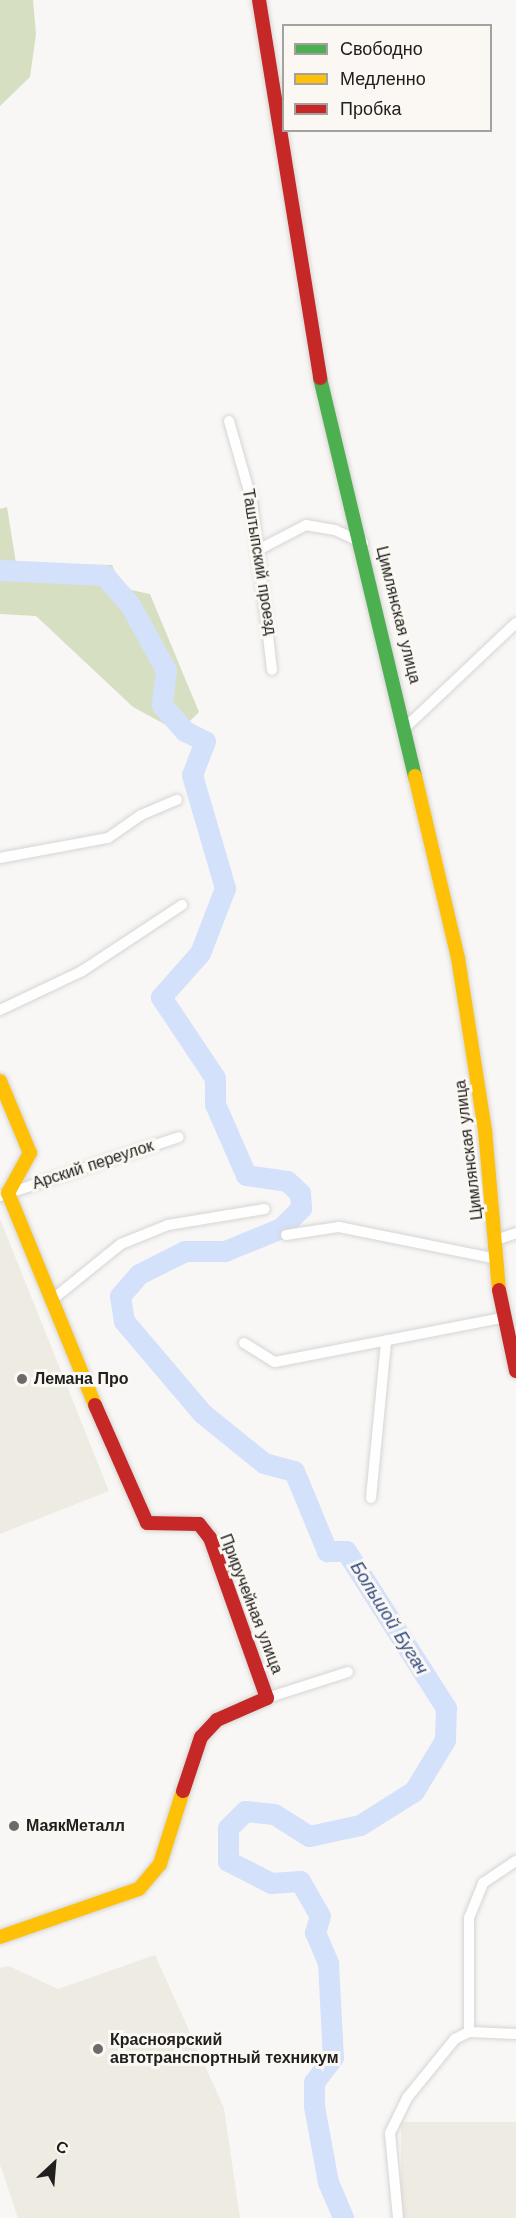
<!DOCTYPE html>
<html>
<head>
<meta charset="utf-8">
<style>
	body { margin:0 }
	#map { position:relative; width:516px; height:2218px; overflow:hidden; background:#f9f7f5; font-family:"Work Sans",sans-serif }
	div>[style] { position:absolute }
	.built>* { inset:0; background:#eeebe3; transform-origin:0 0 }
	.forest>* { inset:0; background:#d7dfc2 }
	.river>* { height:21px; margin:-10.5px; padding:0 10.5px; transform-origin:10.5px; border-radius:10.5px; background:#d4e1fb }
	.roads { filter:drop-shadow(0 0 2px #d6d5d3) drop-shadow(0 0 2px #d6d5d3) }
	.street>* { height:10px; margin:-5px; padding:0 5px; transform-origin:5px; border-radius:5px; background:#fefefe }
	.fast>* { height:14px; margin:-7px; padding:0 7px; transform-origin:7px; border-radius:7px; background:#4caf50 }
	.slow>* { height:14px; margin:-7px; padding:0 7px; transform-origin:7px; border-radius:7px; background:#ffc107 }
	.jam>* { height:14px; margin:-7px; padding:0 7px; transform-origin:7px; border-radius:7px; background:#c62828 }
	.dots>* { width:16px; height:16px; translate:-50% -50%; box-sizing:border-box; border:3px solid #fbf8f3; border-radius:50% }
	span { translate:-50% -50%; white-space:nowrap; text-align:center; line-height:1.15; -webkit-text-stroke:6px #fbf8f3; paint-order:stroke }
	.street-label { font-size:16px; color:#21201e }
	.poi-label { font-size:16px; color:#21201e; font-weight:700 }
	.left { translate:0 -50%; text-align:left }
	.water-label { font-size:18px; color:#314b84; font-style:italic }
	.legend { position:absolute; left:282px; top:24px; width:210px; height:108px; box-sizing:border-box; background:#fbf8f3; border:2px solid #a4a29e; margin:0; padding:8px 10px; list-style:none; font-size:18px; color:#21201e }
	.legend li { display:flex; align-items:center; gap:12px; height:30px }
	.legend b { width:30px; border:2px solid #a4a29e }
	.north { position:absolute; left:24px; top:2134px; width:60px; height:60px; -webkit-text-stroke:4px #fbf8f3; paint-order:stroke; rotate:26deg; font-size:16px; font-weight:700; line-height:24px; text-align:center; color:#21201e }
	.north::after { content:''; display:block; margin:auto; width:21px; height:27px; background:#21201e; clip-path:polygon(50% 0,100% 100%,50% 72%,0 100%) }
</style>
</head>
<body>
<div id="map">
	<div class="built">
		<div style="clip-path:polygon(0 1219px,109px 1491px,0 1534px)"></div>
		<div style="clip-path:polygon(155px 1955px,224px 2108px,240px 2218px,18px 2218px,0 2165px,0 1968px,9px 1966px,58px 1989px)"></div>
		<div style="left:516px;top:2122px;width:96px;height:115px;rotate:90deg"></div>
	</div>
	<div class="forest">
		<div style="clip-path:polygon(0 0,33px 0,36px 34px,30px 77px,0 106px)"></div>
		<div style="clip-path:polygon(7px 507px,16px 563px,112px 565px,122px 588px,150px 594px,199px 712px,179px 732px,133px 707px,36px 616px,0 614px,0 509px)"></div>
	</div>
	<div class="river">
		<div style="left:0;top:570px;width:104px;rotate:2.8deg"></div>
		<div style="left:104px;top:575px;width:40px;rotate:49deg"></div>
		<div style="left:130px;top:605px;width:74px;rotate:61deg"></div>
		<div style="left:166px;top:670px;width:35px;rotate:97deg"></div>
		<div style="left:162px;top:705px;width:35px;rotate:49deg"></div>
		<div style="left:185px;top:731px;width:22px;rotate:27deg"></div>
		<div style="left:205px;top:741px;width:36px;rotate:111deg"></div>
		<div style="left:192px;top:775px;width:118px;rotate:73.7deg"></div>
		<div style="left:225px;top:888px;width:70px;rotate:111deg"></div>
		<div style="left:200px;top:953px;width:59px;rotate:131.6deg"></div>
		<div style="left:161px;top:997px;width:97px;rotate:56.3deg"></div>
		<div style="left:215px;top:1078px;width:26px;rotate:90deg"></div>
		<div style="left:215px;top:1104px;width:77px;rotate:66.4deg"></div>
		<div style="left:246px;top:1175px;width:41px;rotate:8.3deg"></div>
		<div style="left:287px;top:1181px;width:18px;rotate:43deg"></div>
		<div style="left:300px;top:1193px;width:15px;rotate:86deg"></div>
		<div style="left:301px;top:1208px;width:28px;rotate:135deg"></div>
		<div style="left:281px;top:1228px;width:61px;rotate:157.7deg"></div>
		<div style="left:225px;top:1251px;width:40px;rotate:180deg"></div>
		<div style="left:185px;top:1251px;width:51px;rotate:153.4deg"></div>
		<div style="left:139px;top:1274px;width:29px;rotate:131deg"></div>
		<div style="left:120px;top:1296px;width:25px;rotate:81deg"></div>
		<div style="left:124px;top:1321px;width:121px;rotate:49.7deg"></div>
		<div style="left:202px;top:1413px;width:80px;rotate:38.9deg"></div>
		<div style="left:264px;top:1463px;width:31px;rotate:15deg"></div>
		<div style="left:294px;top:1471px;width:87px;rotate:67.6deg"></div>
		<div style="left:327px;top:1551px;width:19px"></div>
		<div style="left:346px;top:1551px;width:186px;rotate:57.5deg"></div>
		<div style="left:446px;top:1708px;width:32px;rotate:92deg"></div>
		<div style="left:445px;top:1740px;width:60px;rotate:121.3deg"></div>
		<div style="left:414px;top:1791px;width:64px;rotate:147.8deg"></div>
		<div style="left:360px;top:1825px;width:52px;rotate:167.8deg"></div>
		<div style="left:309px;top:1836px;width:41px;rotate:-147.8deg"></div>
		<div style="left:274px;top:1814px;width:29px;rotate:-174deg"></div>
		<div style="left:245px;top:1811px;width:24px;rotate:135deg"></div>
		<div style="left:228px;top:1828px;width:33px;rotate:90deg"></div>
		<div style="left:228px;top:1861px;width:48px;rotate:27.1deg"></div>
		<div style="left:271px;top:1883px;width:29px;rotate:-4deg"></div>
		<div style="left:300px;top:1881px;width:40px;rotate:60.3deg"></div>
		<div style="left:320px;top:1916px;width:17px;rotate:107deg"></div>
		<div style="left:315px;top:1932px;width:34px;rotate:67deg"></div>
		<div style="left:328px;top:1963px;width:94px;rotate:87deg"></div>
		<div style="left:333px;top:2057px;width:31px;rotate:127deg"></div>
		<div style="left:314px;top:2082px;width:24px;rotate:90deg"></div>
		<div style="left:314px;top:2106px;width:77px;rotate:79.6deg"></div>
		<div style="left:328px;top:2182px;width:39px;rotate:67deg"></div>
	</div>
	<div class="roads">
		<div class="street">
			<div style="left:229px;top:421px;width:84px;rotate:74.1deg"></div>
			<div style="left:252px;top:502px;width:169px;rotate:83.2deg"></div>
			<div style="left:258px;top:550px;width:54px;rotate:-27.5deg"></div>
			<div style="left:306px;top:525px;width:29px;rotate:10deg"></div>
			<div style="left:335px;top:530px;width:31px;rotate:25deg"></div>
			<div style="left:407px;top:726px;width:150px;rotate:-43.4deg"></div>
			<div style="left:0;top:858px;width:110px;rotate:-10.5deg"></div>
			<div style="left:108px;top:838px;width:40px;rotate:-34.9deg"></div>
			<div style="left:141px;top:815px;width:39px;rotate:-23deg"></div>
			<div style="left:0;top:1010px;width:91px;rotate:-25.4deg"></div>
			<div style="left:82px;top:971px;width:120px;rotate:-33.4deg"></div>
			<div style="left:0;top:1196px;width:188px;rotate:-18.2deg"></div>
			<div style="left:286px;top:1235px;width:54px;rotate:-8.6deg"></div>
			<div style="left:339px;top:1227px;width:157px;rotate:11.4deg"></div>
			<div style="left:496px;top:1240px;width:21px;rotate:-19deg"></div>
			<div style="left:53px;top:1299px;width:87px;rotate:-39deg"></div>
			<div style="left:121px;top:1244px;width:51px;rotate:-22deg"></div>
			<div style="left:168px;top:1225px;width:98px;rotate:-9.4deg"></div>
			<div style="left:244px;top:1343px;width:36px;rotate:32deg"></div>
			<div style="left:275px;top:1362px;width:230px;rotate:-11deg"></div>
			<div style="left:371px;top:1498px;width:158px;rotate:-84.5deg"></div>
			<div style="left:267px;top:1698px;width:85px;rotate:-17.8deg"></div>
			<div style="left:469px;top:2032px;width:47px;rotate:2.4deg"></div>
			<div style="left:398px;top:2218px;width:85px;rotate:-95.4deg"></div>
			<div style="left:390px;top:2133px;width:39px;rotate:-64deg"></div>
			<div style="left:407px;top:2098px;width:76px;rotate:-50.9deg"></div>
			<div style="left:455px;top:2039px;width:16px;rotate:-27deg"></div>
			<div style="left:469px;top:2032px;width:114px;rotate:-90deg"></div>
			<div style="left:469px;top:1918px;width:38px;rotate:-68deg"></div>
			<div style="left:483px;top:1883px;width:40px;rotate:-34deg"></div>
		</div>
		<div class="fast">
			<div style="left:320px;top:378px;width:409px;rotate:76.6deg"></div>
		</div>
		<div class="slow">
			<div style="left:415px;top:776px;width:187px;rotate:76.7deg"></div>
			<div style="left:458px;top:958px;width:174px;rotate:81.1deg"></div>
			<div style="left:485px;top:1130px;width:161px;rotate:85deg"></div>
			<div style="left:0;top:1081px;width:78px;rotate:67.4deg"></div>
			<div style="left:30px;top:1153px;width:46px;rotate:118.8deg"></div>
			<div style="left:8px;top:1193px;width:229px;rotate:67.7deg"></div>
			<div style="left:0;top:1937px;width:147px;rotate:-19.1deg"></div>
			<div style="left:139px;top:1889px;width:33px;rotate:-50deg"></div>
			<div style="left:160px;top:1864px;width:77px;rotate:-72.5deg"></div>
		</div>
		<div class="jam">
			<div style="left:259px;top:0;width:383px;rotate:80.8deg"></div>
			<div style="left:499px;top:1290px;width:83px;rotate:78.1deg"></div>
			<div style="left:95px;top:1405px;width:129px;rotate:66.2deg"></div>
			<div style="left:147px;top:1523px;width:52px;rotate:1.1deg"></div>
			<div style="left:199px;top:1524px;width:18px;rotate:52deg"></div>
			<div style="left:210px;top:1538px;width:170px;rotate:70.4deg"></div>
			<div style="left:267px;top:1698px;width:55px;rotate:156.3deg"></div>
			<div style="left:217px;top:1720px;width:23px;rotate:133deg"></div>
			<div style="left:201px;top:1737px;width:57px;rotate:108.4deg"></div>
		</div>
	</div>
	<div class="dots">
		<div style="left:22px;top:1379px;background:#6d6b69"></div>
		<div style="left:14px;top:1826px;background:#6d6b69"></div>
		<div style="left:98px;top:2049px;background:#6d6b69"></div>
	</div>
	<div class="street-label">
		<span style="left:259px;top:562px;rotate:81deg">Таштыпский проезд</span>
		<span style="left:398px;top:615px;rotate:76deg">Цимлянская улица</span>
		<span style="left:469px;top:1150px;rotate:-97deg">Цимлянская улица</span>
		<span style="left:93px;top:1165px;rotate:-18deg">Арский переулок</span>
		<span style="left:251px;top:1604px;rotate:69deg">Приручейная улица</span>
	</div>
	<div class="poi-label">
		<span class="left" style="left:34px;top:1379px">Лемана Про</span>
		<span class="left" style="left:26px;top:1826px">МаякМеталл</span>
		<span class="left" style="left:110px;top:2049px">Красноярский<br>автотранспортный техникум</span>
	</div>
	<div class="water-label">
		<span style="left:389px;top:1618px;rotate:58deg">Большой Бугач</span>
	</div>
	<ul class="legend">
	<li><b style="height:8px;background:#4caf50"></b>Свободно</li>
	<li><b style="height:8px;background:#ffc107"></b>Медленно</li>
	<li><b style="height:8px;background:#c62828"></b>Пробка</li>
	</ul>
	<div class="north">С</div>
</div>
</body>
</html>
